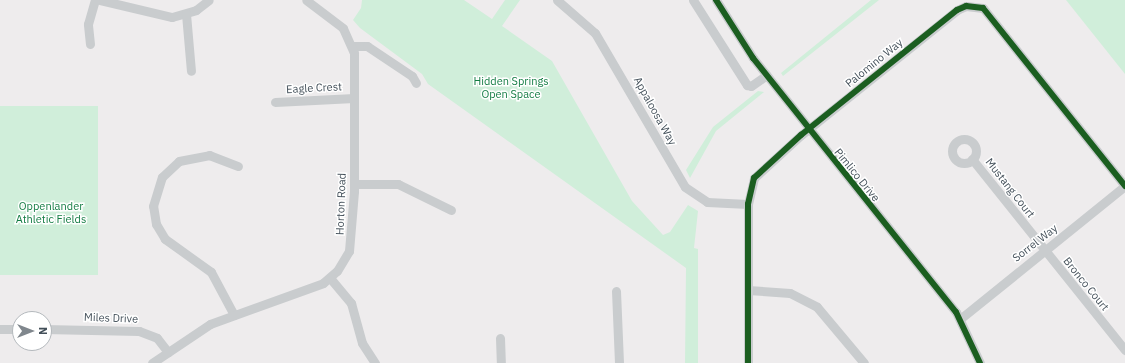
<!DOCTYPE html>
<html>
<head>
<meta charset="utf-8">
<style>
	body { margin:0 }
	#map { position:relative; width:1125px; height:363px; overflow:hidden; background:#eeeced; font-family:"IBM Plex Sans",sans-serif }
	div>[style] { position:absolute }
	.green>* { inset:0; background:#d0eeda; transform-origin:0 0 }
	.minor>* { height:9px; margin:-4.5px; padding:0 4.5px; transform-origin:4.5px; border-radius:4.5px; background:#c9ccce }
	.minor>.ring { margin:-4.5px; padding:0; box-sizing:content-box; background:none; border:9px solid #c9ccce; border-radius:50% }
	.cycleway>* { height:6px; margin:-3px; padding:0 3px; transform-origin:3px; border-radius:3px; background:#1b5e20 }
	span { translate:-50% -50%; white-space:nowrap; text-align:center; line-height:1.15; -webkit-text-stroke:3px #fff; paint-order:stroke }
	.street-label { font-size:11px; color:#44505a }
	.park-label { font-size:11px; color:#137c43 }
	.north { position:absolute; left:12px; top:311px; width:40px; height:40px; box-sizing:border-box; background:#fff; border:1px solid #b4b9bd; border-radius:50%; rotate:90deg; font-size:11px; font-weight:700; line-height:16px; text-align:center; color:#44505a }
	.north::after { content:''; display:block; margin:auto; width:14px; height:18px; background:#80878d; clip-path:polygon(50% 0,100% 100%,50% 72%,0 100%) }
</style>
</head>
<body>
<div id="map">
	<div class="green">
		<div style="clip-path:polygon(362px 0,464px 0,492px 19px,505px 0,520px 0,502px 26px,552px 61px,632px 201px,663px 235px,670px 232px,688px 205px,698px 211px,694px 248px,698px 249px,698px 363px,685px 363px,686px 268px,428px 84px,422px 74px,360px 28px,353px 20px,361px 8px)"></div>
		<div style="clip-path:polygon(871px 0,879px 0,783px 76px,781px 73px)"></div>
		<div style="clip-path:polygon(1066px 0,1125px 0,1125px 74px)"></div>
		<div style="clip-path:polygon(758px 91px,764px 92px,716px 131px,690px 178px,686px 170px,713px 127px)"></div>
		<div style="left:0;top:106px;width:98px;height:169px"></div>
	</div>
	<div class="minor">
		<div style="left:100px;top:0;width:74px;rotate:13.3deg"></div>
		<div style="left:172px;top:17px;width:25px;rotate:-16deg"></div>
		<div style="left:196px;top:10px;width:16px;rotate:-38deg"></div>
		<div style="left:557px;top:0;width:50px;rotate:41deg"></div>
		<div style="left:595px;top:33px;width:178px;rotate:59.7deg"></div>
		<div style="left:685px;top:187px;width:27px;rotate:34deg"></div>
		<div style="left:707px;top:202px;width:41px;rotate:2.8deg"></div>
		<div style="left:693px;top:0;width:101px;rotate:57.6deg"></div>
		<div style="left:747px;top:85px;width:4px;rotate:14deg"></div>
		<div style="left:751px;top:86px;width:19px;rotate:-35deg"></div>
		<div style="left:716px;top:0;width:69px;rotate:57.5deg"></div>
		<div style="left:753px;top:58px;width:325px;rotate:51.4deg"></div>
		<div style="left:956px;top:312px;width:56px;rotate:64.8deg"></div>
		<div style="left:186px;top:14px;width:57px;rotate:85deg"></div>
		<div style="left:90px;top:44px;width:20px;rotate:-96deg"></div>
		<div style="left:88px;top:24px;width:25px;rotate:-74deg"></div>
		<div style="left:353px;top:46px;width:14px"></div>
		<div style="left:367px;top:46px;width:54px;rotate:33.7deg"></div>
		<div style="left:412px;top:76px;width:8px;rotate:60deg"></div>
		<div style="left:275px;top:102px;width:79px;rotate:-2.9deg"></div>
		<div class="ring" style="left:952px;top:139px;width:15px;height:15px"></div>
		<div style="left:972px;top:159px;width:245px;rotate:51.3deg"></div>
		<div style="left:354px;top:184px;width:44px"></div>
		<div style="left:398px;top:184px;width:59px;rotate:26.1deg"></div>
		<div style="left:330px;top:278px;width:33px;rotate:50deg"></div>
		<div style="left:351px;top:303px;width:41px;rotate:74.6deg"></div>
		<div style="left:362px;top:343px;width:24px;rotate:57deg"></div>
		<div style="left:748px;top:290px;width:42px;rotate:4.1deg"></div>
		<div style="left:790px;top:293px;width:30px;rotate:27deg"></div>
		<div style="left:817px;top:307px;width:73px;rotate:50deg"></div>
		<div style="left:616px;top:291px;width:72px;rotate:87.6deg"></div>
		<div style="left:234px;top:315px;width:49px;rotate:-118.1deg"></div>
		<div style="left:211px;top:272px;width:57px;rotate:-144.3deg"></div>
		<div style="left:165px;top:239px;width:17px;rotate:-121deg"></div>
		<div style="left:156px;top:224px;width:18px;rotate:-99deg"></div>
		<div style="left:153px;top:206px;width:30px;rotate:-73deg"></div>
		<div style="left:162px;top:177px;width:23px;rotate:-43deg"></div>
		<div style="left:179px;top:161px;width:31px;rotate:-11deg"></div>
		<div style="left:209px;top:155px;width:31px;rotate:21deg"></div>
		<div style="left:960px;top:319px;width:212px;rotate:-38.9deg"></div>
		<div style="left:0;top:329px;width:20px"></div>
		<div style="left:44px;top:329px;width:95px;rotate:1.2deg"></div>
		<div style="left:139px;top:331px;width:19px;rotate:21deg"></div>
		<div style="left:157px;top:338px;width:18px;rotate:52deg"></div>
		<div style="left:500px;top:338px;width:25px;rotate:88deg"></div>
		<div style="left:152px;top:363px;width:70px;rotate:-33.9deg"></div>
		<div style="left:210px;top:324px;width:120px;rotate:-19.9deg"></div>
		<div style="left:323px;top:283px;width:18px;rotate:-41deg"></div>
		<div style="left:337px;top:271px;width:23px;rotate:-59deg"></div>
		<div style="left:349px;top:251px;width:60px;rotate:-85.2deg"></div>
		<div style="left:354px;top:191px;width:138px;rotate:-90deg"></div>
		<div style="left:354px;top:53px;width:27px;rotate:-114deg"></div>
		<div style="left:343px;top:28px;width:46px;rotate:-142.9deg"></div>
		<div style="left:748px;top:363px;width:159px;rotate:-90deg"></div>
		<div style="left:748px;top:204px;width:27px;rotate:-77deg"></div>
		<div style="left:754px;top:178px;width:64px;rotate:-42.5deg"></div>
		<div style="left:801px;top:135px;width:200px;rotate:-38.7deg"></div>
		<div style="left:957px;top:10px;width:10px;rotate:-24deg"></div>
		<div style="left:966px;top:6px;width:17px;rotate:7deg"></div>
		<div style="left:983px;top:8px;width:228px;rotate:51.4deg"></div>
	</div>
	<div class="cycleway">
		<div style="left:716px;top:0;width:69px;rotate:57.5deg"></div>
		<div style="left:753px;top:58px;width:325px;rotate:51.4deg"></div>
		<div style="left:956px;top:312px;width:56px;rotate:64.8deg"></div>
		<div style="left:748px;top:363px;width:159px;rotate:-90deg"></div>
		<div style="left:748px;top:204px;width:27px;rotate:-77deg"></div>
		<div style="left:754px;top:178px;width:64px;rotate:-42.5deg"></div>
		<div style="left:801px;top:135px;width:200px;rotate:-38.7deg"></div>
		<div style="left:957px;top:10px;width:10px;rotate:-24deg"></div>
		<div style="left:966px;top:6px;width:17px;rotate:7deg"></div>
		<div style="left:983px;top:8px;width:228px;rotate:51.4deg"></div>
	</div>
	<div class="street-label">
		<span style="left:874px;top:63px;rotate:-39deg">Palomino Way</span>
		<span style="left:314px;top:88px;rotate:-3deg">Eagle Crest</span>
		<span style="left:655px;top:111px;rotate:61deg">Appaloosa Way</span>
		<span style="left:857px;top:175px;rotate:51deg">Pimlico Drive</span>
		<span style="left:1010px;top:188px;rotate:52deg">Mustang Court</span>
		<span style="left:341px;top:204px;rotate:-88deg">Horton Road</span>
		<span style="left:1035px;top:243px;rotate:-38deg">Sorrel Way</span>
		<span style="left:1086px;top:284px;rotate:51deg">Bronco Court</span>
		<span style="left:111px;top:318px;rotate:2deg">Miles Drive</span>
	</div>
	<div class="park-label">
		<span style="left:511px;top:88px">Hidden Springs<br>Open Space</span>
		<span style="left:51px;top:213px">Oppenlander<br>Athletic Fields</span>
	</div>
	<div class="north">N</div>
</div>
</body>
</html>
